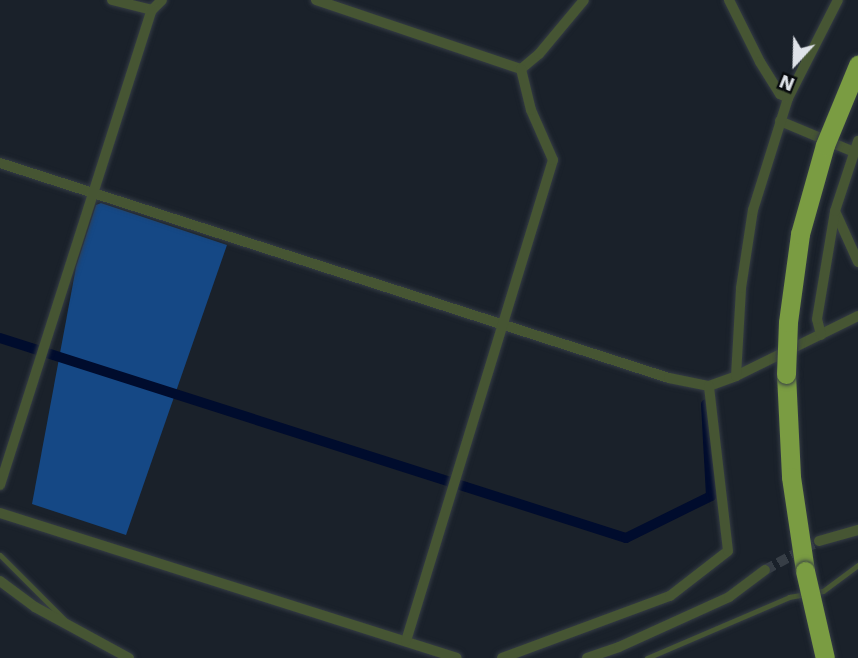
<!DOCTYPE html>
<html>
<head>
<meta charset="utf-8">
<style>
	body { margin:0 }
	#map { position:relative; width:858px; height:658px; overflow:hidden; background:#1a212a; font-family:"Work Sans",sans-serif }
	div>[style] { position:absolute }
	.green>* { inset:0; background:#154885 }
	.canal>* { height:10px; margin:-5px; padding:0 5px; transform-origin:5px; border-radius:5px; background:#000c2d }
	.street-tunnel>* { height:10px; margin-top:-5px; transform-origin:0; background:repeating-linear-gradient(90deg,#373e46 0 10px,transparent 0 15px) }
	.roads { filter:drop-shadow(0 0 2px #353c45) drop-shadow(0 0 2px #353c45) }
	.lane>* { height:5px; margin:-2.5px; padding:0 2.5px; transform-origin:2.5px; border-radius:2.5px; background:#465533 }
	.street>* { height:10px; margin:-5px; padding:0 5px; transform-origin:5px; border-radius:5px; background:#465533 }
	.highway>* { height:19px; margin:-9.5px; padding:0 9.5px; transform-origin:9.5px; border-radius:9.5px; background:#7a9c42 }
	.bridges { filter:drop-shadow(0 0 2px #353c45) drop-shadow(0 0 2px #353c45) }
	.highway-bridge>* { height:19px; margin:-9.5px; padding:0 9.5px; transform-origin:9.5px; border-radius:9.5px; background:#7a9c42 }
	span { translate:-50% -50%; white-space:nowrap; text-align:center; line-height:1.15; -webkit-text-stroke:5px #080b0e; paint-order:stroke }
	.north { position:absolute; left:760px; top:28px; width:70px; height:70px; -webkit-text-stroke:5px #080b0e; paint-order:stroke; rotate:202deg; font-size:19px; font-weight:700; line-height:28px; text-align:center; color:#dee2e8 }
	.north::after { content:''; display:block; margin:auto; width:24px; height:32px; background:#dee2e8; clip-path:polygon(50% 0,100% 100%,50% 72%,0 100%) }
</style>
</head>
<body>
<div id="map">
	<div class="green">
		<div style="clip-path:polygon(101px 203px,227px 245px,126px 535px,32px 504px,76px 267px,96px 205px)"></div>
	</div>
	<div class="canal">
		<div style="left:0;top:338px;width:657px;rotate:17.72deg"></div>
		<div style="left:626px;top:538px;width:95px;rotate:-26.3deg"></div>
		<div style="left:711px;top:496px;width:92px;rotate:-93.1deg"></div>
	</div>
	<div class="street-tunnel">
		<div style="left:765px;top:570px;width:61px;rotate:-28.2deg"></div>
	</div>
	<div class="roads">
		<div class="lane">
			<div style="left:0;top:555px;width:95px;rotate:45deg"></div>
			<div style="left:816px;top:592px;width:7px;rotate:-8deg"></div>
			<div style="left:823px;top:591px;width:44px;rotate:-36.6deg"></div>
			<div style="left:647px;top:658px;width:155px;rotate:-23.2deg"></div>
			<div style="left:789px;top:597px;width:17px;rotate:-10deg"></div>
		</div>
		<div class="street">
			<div style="left:112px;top:0;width:41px;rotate:14deg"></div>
			<div style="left:152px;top:10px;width:14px;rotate:-45deg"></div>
			<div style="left:316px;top:0;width:216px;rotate:18.6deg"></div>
			<div style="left:729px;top:0;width:69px;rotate:63.4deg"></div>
			<div style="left:760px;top:62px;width:38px;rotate:58deg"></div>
			<div style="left:780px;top:94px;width:9px;rotate:27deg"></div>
			<div style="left:521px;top:69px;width:23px;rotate:-40deg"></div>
			<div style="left:539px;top:54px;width:70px;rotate:-50.2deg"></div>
			<div style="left:780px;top:121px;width:80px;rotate:22.7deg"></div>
			<div style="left:0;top:163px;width:703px;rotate:17.82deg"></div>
			<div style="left:669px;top:378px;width:41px;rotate:11.3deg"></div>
			<div style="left:709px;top:386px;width:29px;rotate:-20deg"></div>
			<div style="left:736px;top:376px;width:136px;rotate:-26.2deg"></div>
			<div style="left:835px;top:211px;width:56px;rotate:65.7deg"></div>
			<div style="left:821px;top:335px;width:16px;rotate:-104deg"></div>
			<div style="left:817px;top:319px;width:109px;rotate:-80.5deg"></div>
			<div style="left:835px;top:211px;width:74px;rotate:-71.8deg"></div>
			<div style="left:736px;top:376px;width:88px;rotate:-86.7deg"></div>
			<div style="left:741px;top:288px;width:79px;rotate:-81.3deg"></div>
			<div style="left:753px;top:210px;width:117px;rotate:-72.6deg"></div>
			<div style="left:788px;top:98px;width:110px;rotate:-63deg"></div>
			<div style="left:0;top:485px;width:499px;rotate:-72.3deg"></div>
			<div style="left:0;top:513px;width:479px;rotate:17.6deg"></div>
			<div style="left:819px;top:541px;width:41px;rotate:-15.8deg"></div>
			<div style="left:0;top:581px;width:44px;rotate:36.6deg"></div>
			<div style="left:35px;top:607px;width:107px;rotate:28.5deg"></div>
			<div style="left:406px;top:641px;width:503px;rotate:-73.01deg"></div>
			<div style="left:553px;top:160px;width:55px;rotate:-113.7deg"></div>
			<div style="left:531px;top:110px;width:42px;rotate:-103.7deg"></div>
			<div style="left:502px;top:658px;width:179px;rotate:-20.3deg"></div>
			<div style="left:670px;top:596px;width:73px;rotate:-37.8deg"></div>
			<div style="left:728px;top:551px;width:166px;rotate:-96.6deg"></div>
			<div style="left:587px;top:658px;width:34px;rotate:-19deg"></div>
			<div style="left:619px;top:647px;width:121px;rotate:-24.4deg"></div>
			<div style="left:729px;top:597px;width:45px;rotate:-36.9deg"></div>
		</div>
		<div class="highway">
			<div style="left:786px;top:374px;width:103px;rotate:87.2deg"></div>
			<div style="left:791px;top:477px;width:95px;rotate:81.5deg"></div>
		</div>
	</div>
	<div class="bridges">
		<div class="highway-bridge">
			<div style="left:786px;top:374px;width:52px;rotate:-87.8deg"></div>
			<div style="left:788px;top:322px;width:89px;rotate:-82.2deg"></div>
			<div style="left:800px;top:234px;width:92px;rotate:-74.3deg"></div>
			<div style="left:825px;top:145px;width:87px;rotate:-67.6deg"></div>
			<div style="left:805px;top:571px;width:89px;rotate:77.1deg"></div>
		</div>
	</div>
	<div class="north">N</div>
</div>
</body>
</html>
